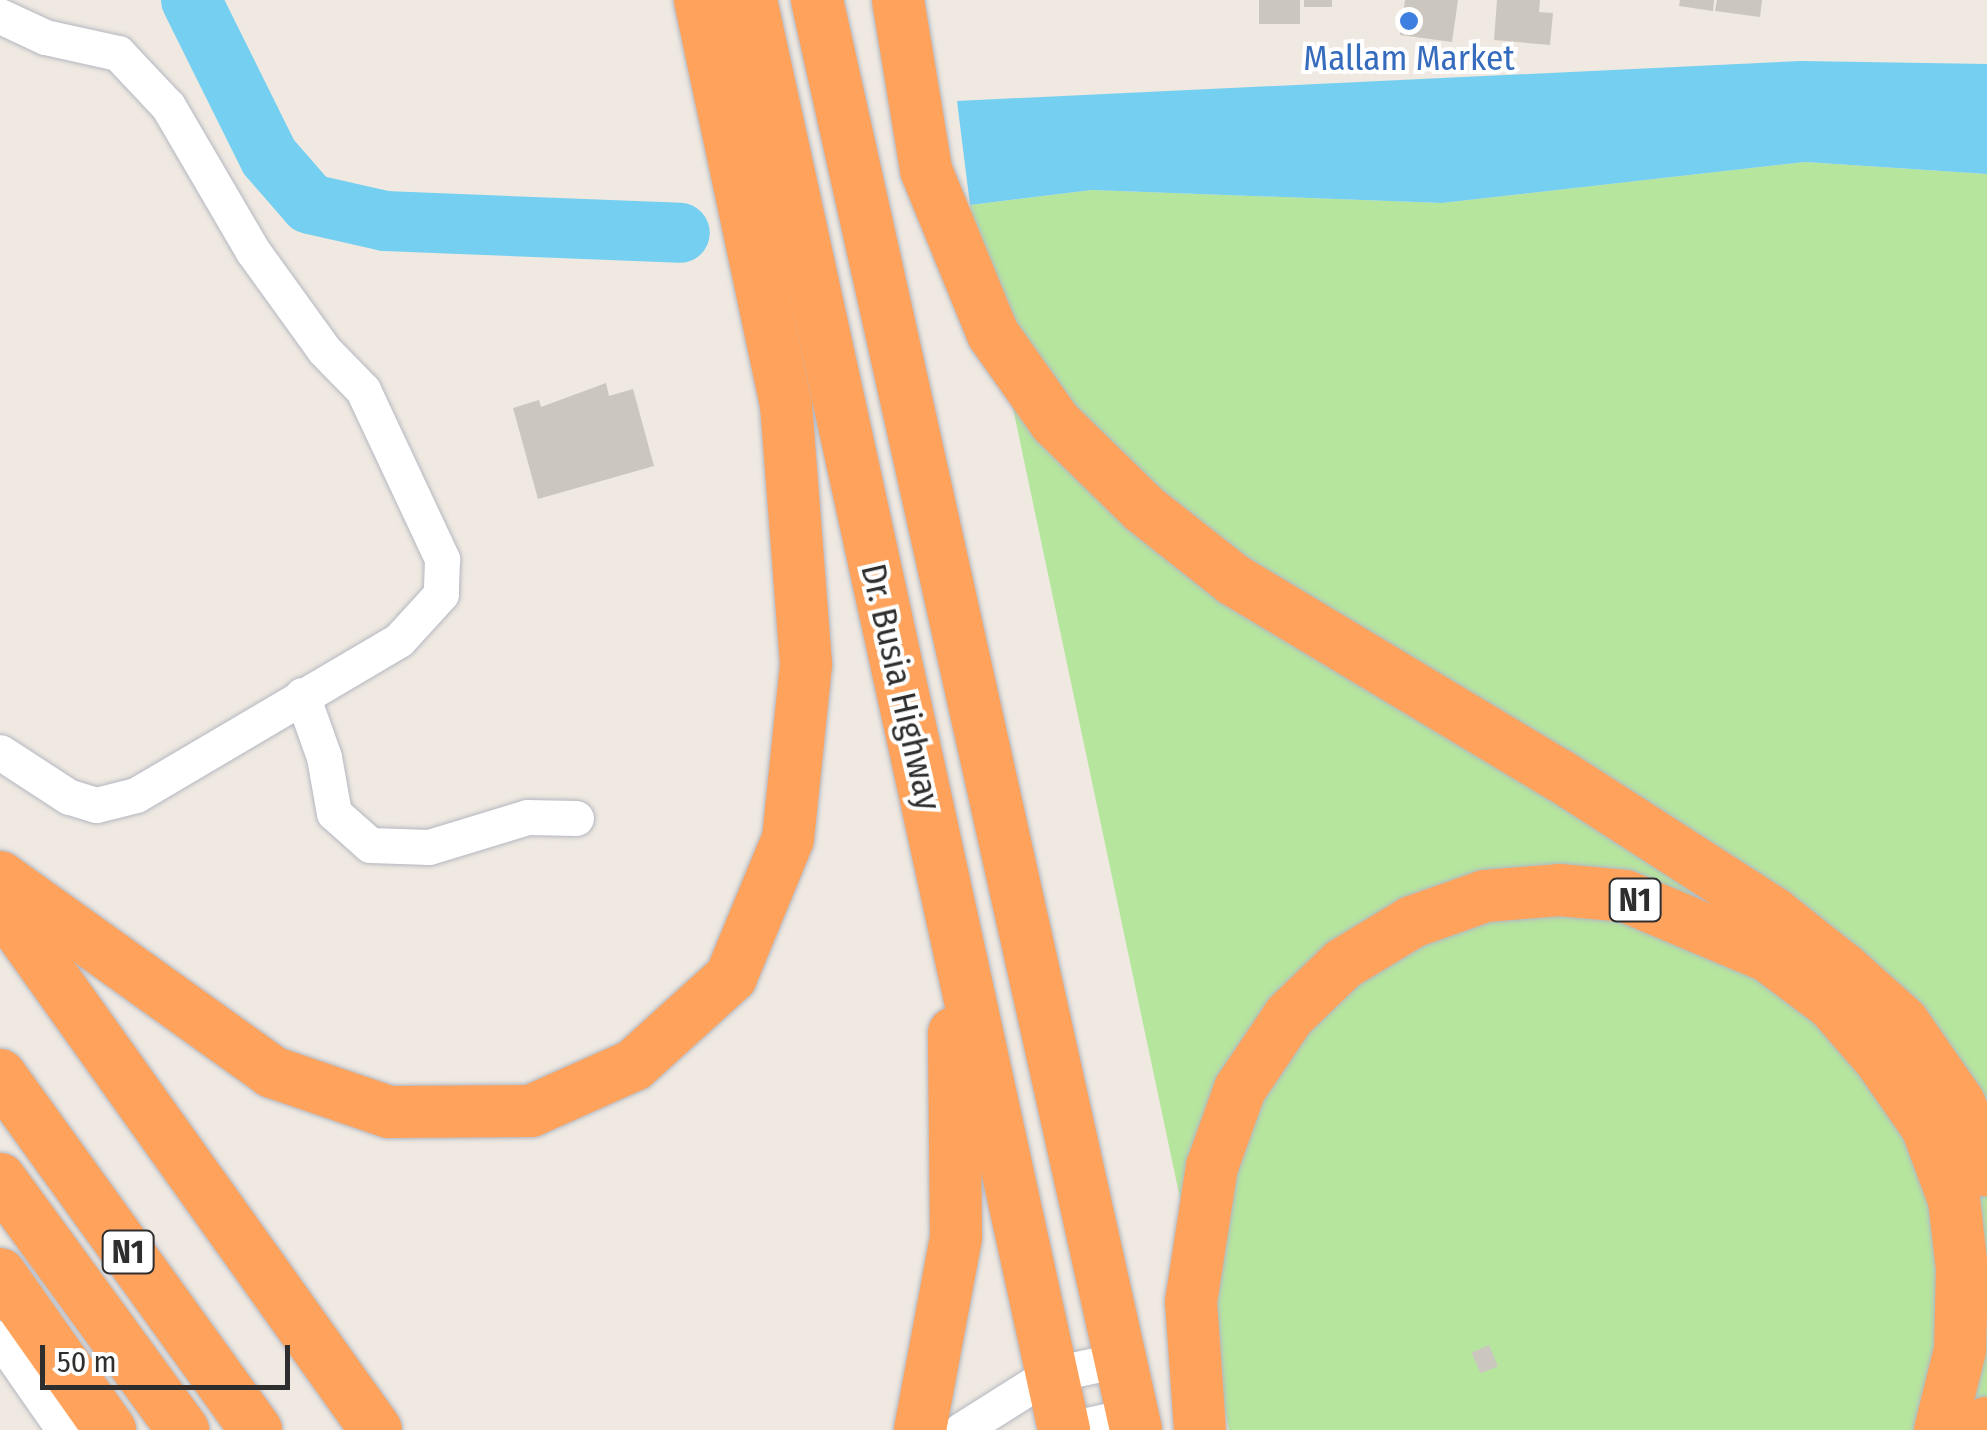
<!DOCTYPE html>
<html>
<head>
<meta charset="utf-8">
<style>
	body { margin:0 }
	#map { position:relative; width:1987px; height:1430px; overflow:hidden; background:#efe9e1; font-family:"Fira Sans Condensed",sans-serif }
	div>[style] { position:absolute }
	.green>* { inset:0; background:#b6e59e }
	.water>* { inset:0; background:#75cff0 }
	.river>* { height:60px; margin:-30px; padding:0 30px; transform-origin:30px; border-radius:30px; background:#75cff0 }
	.building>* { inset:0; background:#cbc7bf; transform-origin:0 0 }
	.roads { filter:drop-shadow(0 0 2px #b4b7c1) drop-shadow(0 0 2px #b4b7c1) }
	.minor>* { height:35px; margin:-17.5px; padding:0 17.5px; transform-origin:17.5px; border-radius:17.5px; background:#fff }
	.highway>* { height:52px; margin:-26px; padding:0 26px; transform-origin:26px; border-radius:26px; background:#ffa35c }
	.dots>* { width:28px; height:28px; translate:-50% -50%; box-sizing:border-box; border:5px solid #fff; border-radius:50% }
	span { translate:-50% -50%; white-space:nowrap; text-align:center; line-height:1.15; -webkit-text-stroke:8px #fff; paint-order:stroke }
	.shield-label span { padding:2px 8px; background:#fff; border:2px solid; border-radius:8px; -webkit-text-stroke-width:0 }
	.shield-label { font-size:32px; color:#2e2e2e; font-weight:700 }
	.shop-label { font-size:35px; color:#366cbe }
	.street-label { font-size:35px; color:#2e2e2e }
	.scale { position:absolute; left:40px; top:1345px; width:250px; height:45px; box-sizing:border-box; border:5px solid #2e2e2e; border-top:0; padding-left:12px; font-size:30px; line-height:35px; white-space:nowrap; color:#2e2e2e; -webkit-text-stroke:8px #fff; paint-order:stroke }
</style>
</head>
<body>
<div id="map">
	<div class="green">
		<div style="clip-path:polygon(1805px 162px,1987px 174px,1987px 1430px,1229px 1430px,970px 205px,1092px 190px,1442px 203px)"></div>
	</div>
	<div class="water">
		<div style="clip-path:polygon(1801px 61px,1987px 64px,1987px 174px,1805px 162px,1442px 203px,1092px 190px,970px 205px,957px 101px)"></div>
	</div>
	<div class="river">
		<div style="left:191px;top:0;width:175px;rotate:63.6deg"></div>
		<div style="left:269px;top:157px;width:62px;rotate:48.9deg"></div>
		<div style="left:310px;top:204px;width:77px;rotate:12.8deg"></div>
		<div style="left:385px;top:221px;width:295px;rotate:2.3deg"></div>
	</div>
	<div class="building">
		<div style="left:1259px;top:0;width:41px;height:24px"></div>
		<div style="left:1304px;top:0;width:28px;height:7px"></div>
		<div style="clip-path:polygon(1405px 0,1458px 0,1452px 42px,1400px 35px)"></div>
		<div style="clip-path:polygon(1497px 0,1540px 0,1539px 12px,1553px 13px,1550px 45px,1494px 40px)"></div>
		<div style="clip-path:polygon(1680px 0,1714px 0,1713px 11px,1679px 6px)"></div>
		<div style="clip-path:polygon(1717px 0,1762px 0,1760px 17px,1715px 11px)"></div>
		<div style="clip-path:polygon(606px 383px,609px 396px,633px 389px,654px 466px,538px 499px,513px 408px,539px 400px,541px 407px)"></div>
		<div style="left:1489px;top:1345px;width:23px;height:19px;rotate:67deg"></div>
	</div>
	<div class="roads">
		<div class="minor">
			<div style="left:0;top:16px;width:50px;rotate:25deg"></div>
			<div style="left:45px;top:37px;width:75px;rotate:12.4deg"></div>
			<div style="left:118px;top:53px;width:73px;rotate:46.7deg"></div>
			<div style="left:168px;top:106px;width:167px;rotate:59.7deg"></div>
			<div style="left:252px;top:250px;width:123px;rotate:54.2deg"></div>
			<div style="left:324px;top:350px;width:56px;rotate:45.7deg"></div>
			<div style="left:363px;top:390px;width:187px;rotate:64.9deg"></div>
			<div style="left:442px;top:559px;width:35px;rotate:92deg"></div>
			<div style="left:441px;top:594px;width:62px;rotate:132.4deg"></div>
			<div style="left:399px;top:640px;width:305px;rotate:149.5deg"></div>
			<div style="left:136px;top:795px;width:41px;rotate:166deg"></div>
			<div style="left:96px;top:805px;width:28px;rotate:-163deg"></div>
			<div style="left:69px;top:797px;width:82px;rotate:-146.9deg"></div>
			<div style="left:302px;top:695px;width:66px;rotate:70.5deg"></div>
			<div style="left:324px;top:757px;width:57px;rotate:79.9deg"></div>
			<div style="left:334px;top:813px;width:48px;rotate:41.6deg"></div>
			<div style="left:370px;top:845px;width:59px;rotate:1.9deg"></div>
			<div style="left:429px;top:847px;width:102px;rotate:-17deg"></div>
			<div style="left:527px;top:817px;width:49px;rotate:1.2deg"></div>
			<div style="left:0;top:1338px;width:112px;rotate:55.2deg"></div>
			<div style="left:961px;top:1430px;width:103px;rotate:-32.3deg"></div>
			<div style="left:1048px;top:1375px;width:74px;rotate:-11.8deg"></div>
			<div style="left:1064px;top:1430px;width:70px;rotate:-12.4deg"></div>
		</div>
		<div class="highway">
			<div style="left:751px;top:0;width:1464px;rotate:77.65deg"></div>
			<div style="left:817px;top:0;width:1465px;rotate:77.42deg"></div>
			<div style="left:898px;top:0;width:172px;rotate:80.6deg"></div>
			<div style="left:926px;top:170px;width:177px;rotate:67.8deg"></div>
			<div style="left:993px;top:334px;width:108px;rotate:54.8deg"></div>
			<div style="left:1055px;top:422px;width:124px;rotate:44.3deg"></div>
			<div style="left:1144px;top:509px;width:115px;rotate:38.3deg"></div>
			<div style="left:1234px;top:580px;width:379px;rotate:31deg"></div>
			<div style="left:1559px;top:775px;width:255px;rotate:32.8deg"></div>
			<div style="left:1773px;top:913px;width:90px;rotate:38.3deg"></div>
			<div style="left:1844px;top:969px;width:79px;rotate:41.9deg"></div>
			<div style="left:1903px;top:1022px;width:98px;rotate:55.3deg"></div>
			<div style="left:1959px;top:1103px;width:73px;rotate:67.3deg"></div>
			<div style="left:0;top:877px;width:335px;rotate:35.6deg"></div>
			<div style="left:272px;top:1072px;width:124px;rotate:18.9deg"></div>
			<div style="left:389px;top:1112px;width:142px;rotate:-0.4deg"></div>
			<div style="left:531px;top:1111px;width:113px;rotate:-24.1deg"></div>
			<div style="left:634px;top:1065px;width:131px;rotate:-42.2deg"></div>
			<div style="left:731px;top:977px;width:149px;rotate:-67.6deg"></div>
			<div style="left:788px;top:839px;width:176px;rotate:-84.1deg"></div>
			<div style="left:806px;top:664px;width:260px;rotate:-94.4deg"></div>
			<div style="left:786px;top:405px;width:414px;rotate:-102deg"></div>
			<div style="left:0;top:903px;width:647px;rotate:54.49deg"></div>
			<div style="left:0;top:1075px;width:438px;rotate:54.2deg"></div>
			<div style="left:0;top:1179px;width:311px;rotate:53.9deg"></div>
			<div style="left:0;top:1274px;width:191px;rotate:54.8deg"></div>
			<div style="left:920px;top:1430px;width:196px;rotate:-79.4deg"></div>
			<div style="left:956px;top:1237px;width:204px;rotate:-90.6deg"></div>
			<div style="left:1200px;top:1430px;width:128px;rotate:-94deg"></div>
			<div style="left:1191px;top:1302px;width:137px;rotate:-81.2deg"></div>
			<div style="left:1212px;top:1167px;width:83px;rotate:-70.3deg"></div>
			<div style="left:1240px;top:1089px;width:88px;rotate:-56.1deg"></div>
			<div style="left:1289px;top:1016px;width:75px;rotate:-43.9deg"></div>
			<div style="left:1343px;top:964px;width:81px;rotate:-31.3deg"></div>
			<div style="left:1412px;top:922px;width:77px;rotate:-19.6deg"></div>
			<div style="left:1485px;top:896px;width:74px;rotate:-4.6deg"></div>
			<div style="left:1559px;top:890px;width:66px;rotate:5.2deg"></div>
			<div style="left:1625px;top:896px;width:155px;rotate:22.8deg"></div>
			<div style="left:1768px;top:956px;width:80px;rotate:36.9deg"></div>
			<div style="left:1832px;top:1004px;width:72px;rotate:49deg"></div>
			<div style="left:1879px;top:1058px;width:84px;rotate:55.2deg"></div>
			<div style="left:1927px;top:1127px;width:78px;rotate:69.7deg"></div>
			<div style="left:1954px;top:1200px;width:69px;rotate:83.4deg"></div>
			<div style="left:1962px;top:1269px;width:81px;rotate:91.4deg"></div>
			<div style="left:1960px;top:1350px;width:82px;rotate:104deg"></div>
			<div style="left:1984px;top:1430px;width:8px;rotate:-67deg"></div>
		</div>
	</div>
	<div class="dots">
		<div style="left:1409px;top:21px;background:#3f7fe0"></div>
	</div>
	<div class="shield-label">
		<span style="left:1635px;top:900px">N1</span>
		<span style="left:128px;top:1252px">N1</span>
	</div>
	<div class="shop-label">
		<span style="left:1409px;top:58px">Mallam Market</span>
	</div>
	<div class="street-label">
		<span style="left:901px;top:687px;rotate:77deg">Dr. Busia Highway</span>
	</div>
	<div class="scale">50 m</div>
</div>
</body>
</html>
